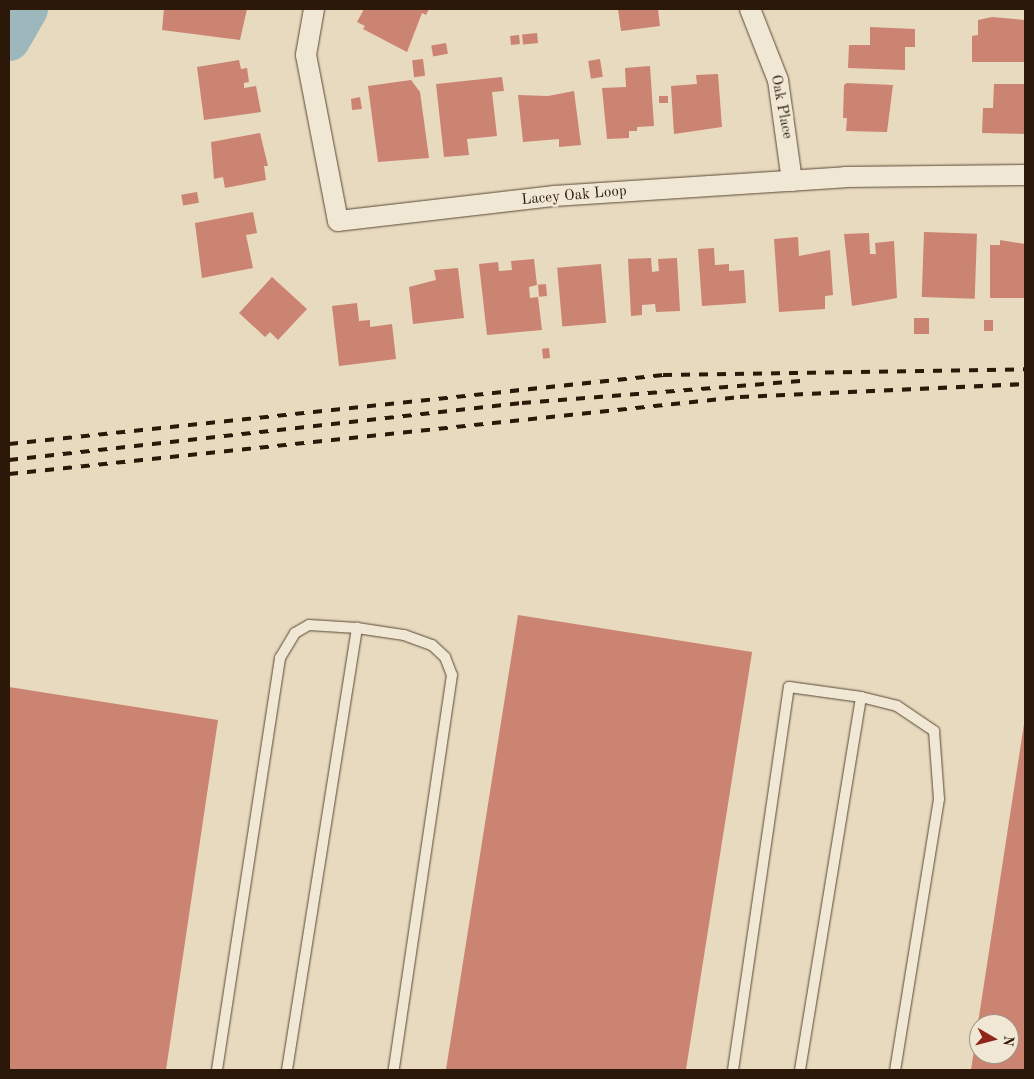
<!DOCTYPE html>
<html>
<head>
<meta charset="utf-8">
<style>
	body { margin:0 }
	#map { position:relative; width:1034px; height:1079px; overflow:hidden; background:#e8dabe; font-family:"Old Standard TT",serif }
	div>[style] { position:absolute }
	.river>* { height:41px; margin:-20.5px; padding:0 20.5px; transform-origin:20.5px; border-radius:20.5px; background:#9cb8bc }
	.building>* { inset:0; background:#cb8372; transform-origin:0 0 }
	.roads { filter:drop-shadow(0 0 1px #5a4836) drop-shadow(0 0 1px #5a4836) }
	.service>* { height:10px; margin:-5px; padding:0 5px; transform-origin:5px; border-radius:5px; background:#f0e7d5 }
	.minor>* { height:20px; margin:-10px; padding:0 10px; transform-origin:10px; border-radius:10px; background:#f0e7d5 }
	.rail>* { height:4px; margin-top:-2px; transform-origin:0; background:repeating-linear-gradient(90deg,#2b1808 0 9px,transparent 0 18px) }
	span { translate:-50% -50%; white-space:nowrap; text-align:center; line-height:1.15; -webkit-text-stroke:5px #f0e7d5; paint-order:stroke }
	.street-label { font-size:15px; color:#2b1808 }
	.frame { position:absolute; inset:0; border:10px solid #2b1808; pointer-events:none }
	.north { position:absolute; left:969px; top:1014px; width:50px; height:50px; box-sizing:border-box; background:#f0e7d5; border:1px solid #a19483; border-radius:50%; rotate:98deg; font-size:14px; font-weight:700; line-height:20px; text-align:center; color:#2b1808 }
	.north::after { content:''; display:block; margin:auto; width:18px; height:22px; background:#8f2418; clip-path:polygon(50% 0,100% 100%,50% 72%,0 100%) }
</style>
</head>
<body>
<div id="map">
	<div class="river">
		<div style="left:9px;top:40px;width:36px;rotate:-60deg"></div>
	</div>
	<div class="building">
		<div style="clip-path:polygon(164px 9px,247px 9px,240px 40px,162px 30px)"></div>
		<div style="clip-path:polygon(364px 9px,429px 9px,426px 15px,422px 13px,407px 52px,363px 29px,365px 26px,357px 22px)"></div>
		<div style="clip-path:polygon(618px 9px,658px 9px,660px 26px,621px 31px)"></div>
		<div style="clip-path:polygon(992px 17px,1025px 20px,1025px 62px,972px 62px,972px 36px,978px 35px,978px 20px)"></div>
		<div style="clip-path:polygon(870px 27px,915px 29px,915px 47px,905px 47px,905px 70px,848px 68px,849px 45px,870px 45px)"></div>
		<div style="left:537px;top:33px;width:10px;height:15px;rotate:84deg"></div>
		<div style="left:519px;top:35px;width:9px;height:9px;rotate:84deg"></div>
		<div style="left:446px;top:43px;width:11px;height:15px;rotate:80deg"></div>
		<div style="left:423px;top:59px;width:17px;height:11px;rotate:83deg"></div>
		<div style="left:600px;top:59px;width:18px;height:12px;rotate:81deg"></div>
		<div style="clip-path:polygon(239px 60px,241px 69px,247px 68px,249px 82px,244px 83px,244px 88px,256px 86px,261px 112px,204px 120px,197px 67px)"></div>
		<div style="clip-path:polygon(650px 66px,654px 126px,637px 127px,637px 131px,629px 131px,629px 138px,607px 139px,602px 88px,626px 87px,625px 68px)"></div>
		<div style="clip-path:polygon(718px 74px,722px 127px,674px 134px,671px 86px,697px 84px,696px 75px)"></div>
		<div style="clip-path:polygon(502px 77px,504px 91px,492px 92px,497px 136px,467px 139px,469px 155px,444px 157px,436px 84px)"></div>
		<div style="clip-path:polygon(411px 80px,420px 92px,429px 158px,378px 162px,368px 86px)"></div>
		<div style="clip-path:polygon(847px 83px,893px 85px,887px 132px,846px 131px,847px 118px,843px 118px,844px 85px)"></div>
		<div style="clip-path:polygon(994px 84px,1025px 84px,1025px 134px,982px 133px,983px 108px,993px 108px)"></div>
		<div style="clip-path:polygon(574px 91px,581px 145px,559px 147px,559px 139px,523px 142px,518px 95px,548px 96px)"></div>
		<div style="left:659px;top:96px;width:9px;height:7px"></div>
		<div style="clip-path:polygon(360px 97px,362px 109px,352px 110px,351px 99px)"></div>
		<div style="clip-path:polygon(260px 133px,268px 166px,264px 166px,266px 180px,225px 188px,223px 177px,214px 179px,211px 142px)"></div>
		<div style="left:197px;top:192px;width:11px;height:16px;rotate:80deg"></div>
		<div style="clip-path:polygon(253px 212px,257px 233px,246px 235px,253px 268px,202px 278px,195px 223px)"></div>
		<div style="left:924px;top:232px;width:53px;height:65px;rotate:2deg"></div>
		<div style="clip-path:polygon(869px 233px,870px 254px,876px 254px,875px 243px,894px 241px,897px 298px,852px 306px,844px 234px)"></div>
		<div style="clip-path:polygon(798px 237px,799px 256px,830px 250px,833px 295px,825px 296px,825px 309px,779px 312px,774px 239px)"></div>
		<div style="clip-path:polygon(1000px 240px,1025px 244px,1025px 298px,990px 298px,990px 245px,1000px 245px)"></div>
		<div style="clip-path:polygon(714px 248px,715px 265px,729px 264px,729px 271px,744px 270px,746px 303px,702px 306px,698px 249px)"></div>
		<div style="clip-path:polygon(651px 258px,652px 272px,659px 271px,658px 259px,677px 258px,680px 311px,656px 312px,655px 304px,642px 305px,642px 315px,631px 316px,628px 259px)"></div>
		<div style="clip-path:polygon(534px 259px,537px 285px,529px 287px,530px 298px,538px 297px,542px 330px,487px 335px,479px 264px,498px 262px,499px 271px,512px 270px,511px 261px)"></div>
		<div style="left:601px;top:264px;width:59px;height:44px;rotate:85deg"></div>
		<div style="clip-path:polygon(458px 268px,464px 318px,413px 324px,409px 287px,436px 280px,434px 270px)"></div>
		<div style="clip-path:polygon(272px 277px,307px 309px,278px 340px,270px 332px,265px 337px,239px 313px)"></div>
		<div style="left:546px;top:284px;width:12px;height:8px;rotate:85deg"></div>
		<div style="clip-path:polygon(357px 303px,359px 321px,370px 320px,370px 327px,392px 324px,396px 359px,339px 366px,332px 306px)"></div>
		<div style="left:914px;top:318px;width:15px;height:16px"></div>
		<div style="left:984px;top:320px;width:9px;height:11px"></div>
		<div style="left:549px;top:348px;width:10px;height:7px;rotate:84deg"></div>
		<div style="left:518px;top:615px;width:237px;height:460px;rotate:9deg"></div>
		<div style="clip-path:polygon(9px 687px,218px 720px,166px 1070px,9px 1070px)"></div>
		<div style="clip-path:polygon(evenodd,1024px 724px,1025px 1070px,971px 1070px,978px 1023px,1024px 724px,979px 1024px,1009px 1024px,1009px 1054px,979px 1054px,979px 1024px)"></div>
	</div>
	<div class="roads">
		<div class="service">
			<div style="left:217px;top:1070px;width:417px;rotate:-81.3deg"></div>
			<div style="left:280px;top:658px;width:29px;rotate:-59deg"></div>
			<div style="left:295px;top:633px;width:16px;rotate:-30deg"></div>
			<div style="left:309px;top:625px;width:48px;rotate:3.6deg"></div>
			<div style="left:287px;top:1070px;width:448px;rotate:-81deg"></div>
			<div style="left:357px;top:628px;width:48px;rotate:8.5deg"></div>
			<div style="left:404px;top:635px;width:30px;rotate:20deg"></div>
			<div style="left:432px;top:645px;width:18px;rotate:43deg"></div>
			<div style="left:445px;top:657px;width:19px;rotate:69deg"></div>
			<div style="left:452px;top:675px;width:399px;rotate:98.4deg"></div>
			<div style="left:733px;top:1070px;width:387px;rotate:-81.7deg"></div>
			<div style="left:789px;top:687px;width:73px;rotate:7.9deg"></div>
			<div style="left:800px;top:1070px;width:378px;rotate:-80.7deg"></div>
			<div style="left:861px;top:697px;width:37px;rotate:14deg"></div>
			<div style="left:897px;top:706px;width:45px;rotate:34deg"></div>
			<div style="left:934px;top:731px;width:68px;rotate:85.8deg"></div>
			<div style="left:939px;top:799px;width:275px;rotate:99.2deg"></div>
		</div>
		<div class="minor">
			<div style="left:314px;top:9px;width:47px;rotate:99.9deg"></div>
			<div style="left:306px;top:55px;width:169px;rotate:79.1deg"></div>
			<div style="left:338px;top:221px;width:217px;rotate:-6.6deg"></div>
			<div style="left:554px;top:196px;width:292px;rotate:-3.7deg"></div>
			<div style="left:845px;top:177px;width:180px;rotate:-0.6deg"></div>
			<div style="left:750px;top:9px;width:76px;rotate:68.5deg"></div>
			<div style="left:778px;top:80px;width:102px;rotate:82.1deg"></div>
		</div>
	</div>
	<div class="rail">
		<div style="left:9px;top:444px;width:658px;rotate:-6.02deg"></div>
		<div style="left:663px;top:375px;width:362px;rotate:-0.9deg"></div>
		<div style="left:9px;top:460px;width:516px;rotate:-6.34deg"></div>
		<div style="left:522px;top:403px;width:279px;rotate:-4.5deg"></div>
		<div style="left:9px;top:474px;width:735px;rotate:-6.01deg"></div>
		<div style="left:740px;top:397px;width:285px;rotate:-2.6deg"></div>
	</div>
	<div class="street-label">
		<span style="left:781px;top:107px;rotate:79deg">Oak Place</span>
		<span style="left:574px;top:196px;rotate:-5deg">Lacey Oak Loop</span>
	</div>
	<div class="frame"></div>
	<div class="north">N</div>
</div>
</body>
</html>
